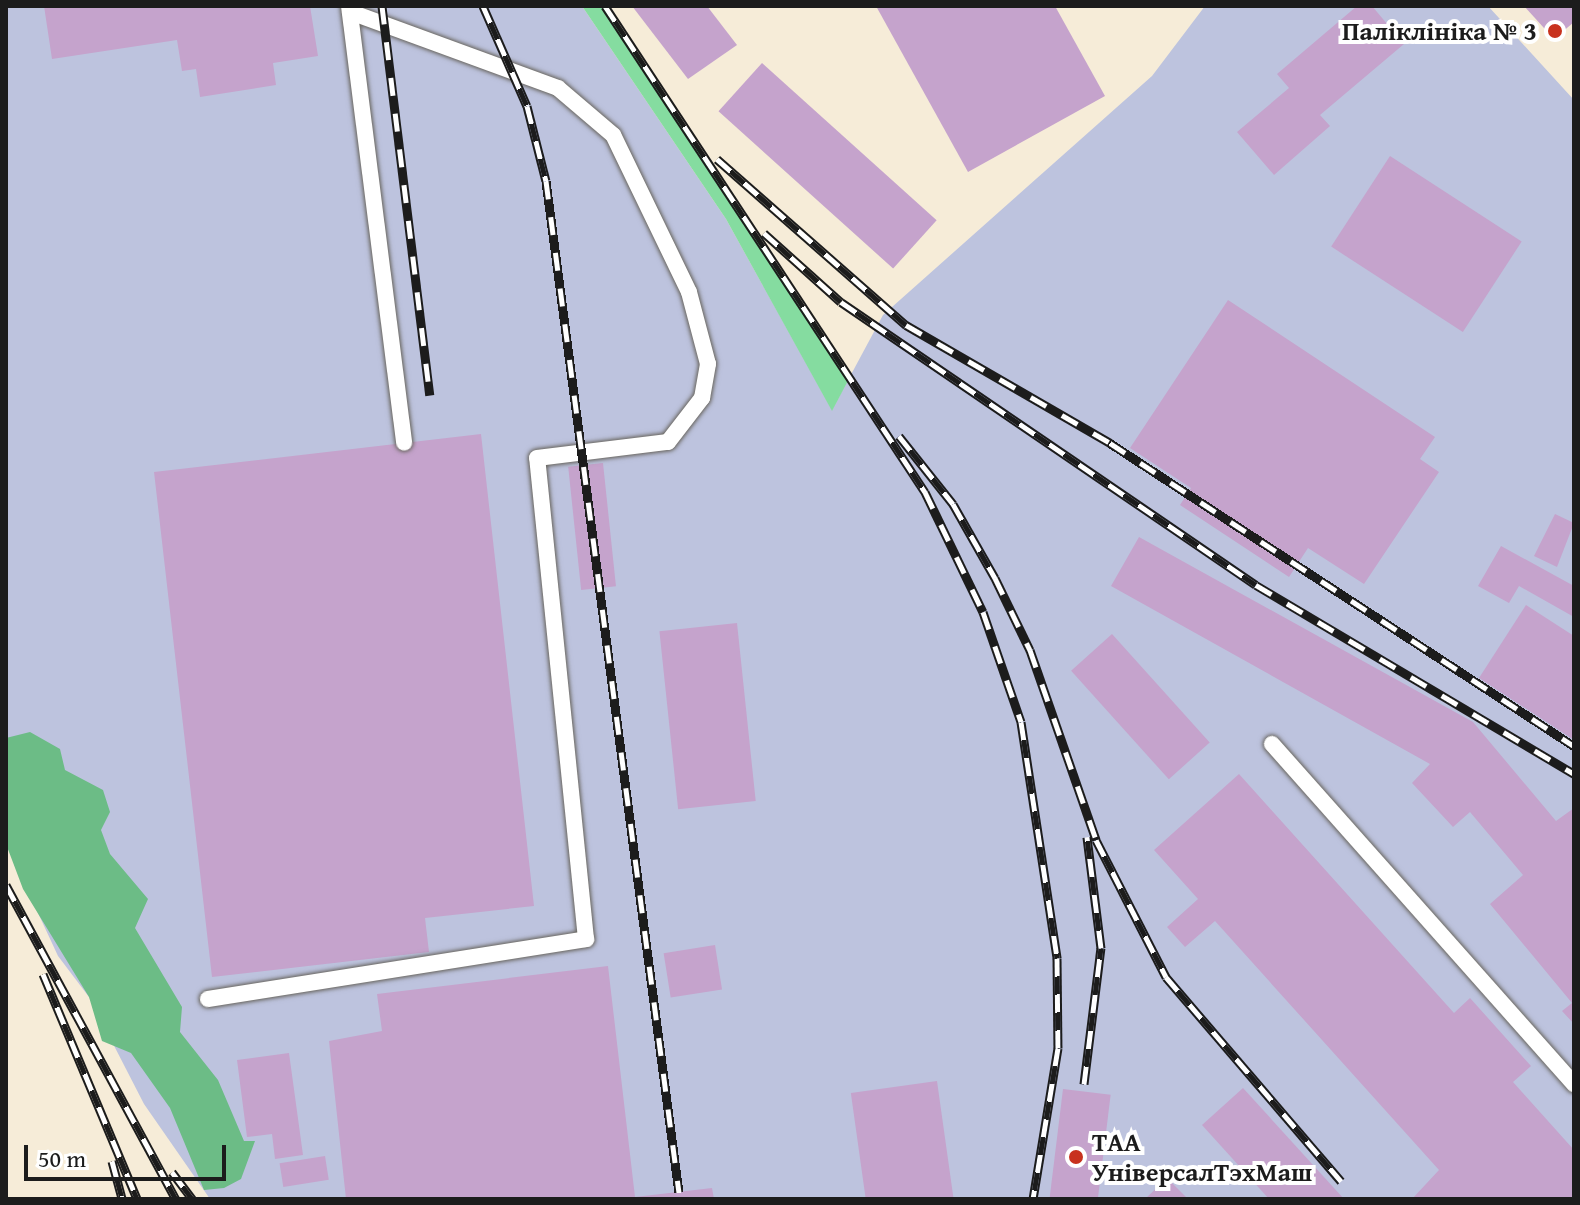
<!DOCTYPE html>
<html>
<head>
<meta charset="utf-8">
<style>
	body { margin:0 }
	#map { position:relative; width:1580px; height:1205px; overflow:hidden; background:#f6ecd8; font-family:"Gentium Book Plus",serif }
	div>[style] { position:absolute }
	.industrial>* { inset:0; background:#bdc3de }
	.green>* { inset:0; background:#85dca0 }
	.forest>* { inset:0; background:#6cbc86 }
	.building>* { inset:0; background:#c5a3cc; transform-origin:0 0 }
	.roads { filter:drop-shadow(0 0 2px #68655e) drop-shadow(0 0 2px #68655e) }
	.lane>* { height:16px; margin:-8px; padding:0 8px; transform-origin:8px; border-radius:8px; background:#fff }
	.rail>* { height:9px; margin-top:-4.5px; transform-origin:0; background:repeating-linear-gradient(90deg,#fff 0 18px,#1c1c1c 0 36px); box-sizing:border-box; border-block:2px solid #1c1c1c }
	.dots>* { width:22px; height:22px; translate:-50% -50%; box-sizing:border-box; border:4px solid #fff; border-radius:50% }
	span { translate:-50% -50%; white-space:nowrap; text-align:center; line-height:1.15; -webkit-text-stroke:8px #fff; paint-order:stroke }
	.poi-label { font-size:26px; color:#1c1c1c; font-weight:700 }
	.right { translate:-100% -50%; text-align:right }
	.left { translate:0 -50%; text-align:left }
	.frame { position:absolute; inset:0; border:8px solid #1c1c1c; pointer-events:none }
	.scale { position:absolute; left:24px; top:1145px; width:202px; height:36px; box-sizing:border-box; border:4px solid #1c1c1c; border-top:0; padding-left:10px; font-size:24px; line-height:28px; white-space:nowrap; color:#1c1c1c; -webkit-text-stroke:6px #fff; paint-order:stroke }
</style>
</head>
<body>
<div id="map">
	<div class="industrial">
		<div style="clip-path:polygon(6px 6px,582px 6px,726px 219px,832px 410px,883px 315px,1152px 76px,1205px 6px,1488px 6px,1574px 100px,1574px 1199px,210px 1199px,144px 1104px,89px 997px,58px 956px,6px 844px)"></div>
	</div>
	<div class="green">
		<div style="clip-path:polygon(582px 6px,605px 6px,850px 377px,832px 411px,726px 219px)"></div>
	</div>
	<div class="forest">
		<div style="clip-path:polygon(30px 732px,60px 749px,65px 770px,103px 790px,110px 812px,101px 830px,110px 854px,148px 899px,135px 928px,182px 1007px,180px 1032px,218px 1080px,244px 1141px,255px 1141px,241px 1179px,224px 1188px,204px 1190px,170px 1108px,131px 1053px,102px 1041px,89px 997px,23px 889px,6px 844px,6px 738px)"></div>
	</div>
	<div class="building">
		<div style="clip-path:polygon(44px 6px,310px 6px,318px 56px,273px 63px,276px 85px,200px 97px,196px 69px,182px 71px,177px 40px,52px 59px)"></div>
		<div style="clip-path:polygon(632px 6px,707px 6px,737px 45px,688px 79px)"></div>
		<div style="clip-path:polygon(876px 6px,1055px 6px,1105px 96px,968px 172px)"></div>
		<div style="clip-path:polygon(1357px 6px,1372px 6px,1404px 44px,1320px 115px,1330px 126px,1274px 175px,1237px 132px,1289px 88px,1277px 74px)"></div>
		<div style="clip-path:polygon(1524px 6px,1574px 6px,1574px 22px,1554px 39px)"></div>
		<div style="left:762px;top:63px;width:235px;height:65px;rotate:42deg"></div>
		<div style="left:1390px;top:156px;width:157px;height:108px;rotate:33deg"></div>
		<div style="clip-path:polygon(1228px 300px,1435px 437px,1420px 459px,1439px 472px,1364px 584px,1308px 548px,1289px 577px,1180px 505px,1191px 488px,1130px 448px)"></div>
		<div style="clip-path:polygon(481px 434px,534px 906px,425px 918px,429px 952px,212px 977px,154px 472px)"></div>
		<div style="left:603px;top:463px;width:124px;height:35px;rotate:84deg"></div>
		<div style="clip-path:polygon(1555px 514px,1574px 523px,1557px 567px,1534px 556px)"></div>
		<div style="clip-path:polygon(1139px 537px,1473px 722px,1556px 821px,1574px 808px,1574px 1024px,1562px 1011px,1572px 1003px,1490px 904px,1523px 875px,1470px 812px,1453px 827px,1412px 783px,1430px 764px,1111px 586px)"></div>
		<div style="clip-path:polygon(1501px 546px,1574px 586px,1574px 617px,1519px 586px,1509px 603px,1478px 586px)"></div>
		<div style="clip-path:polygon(1526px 605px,1574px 636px,1574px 740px,1479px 678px)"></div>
		<div style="left:737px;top:623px;width:179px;height:78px;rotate:84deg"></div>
		<div style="left:1112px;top:634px;width:146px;height:55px;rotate:48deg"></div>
		<div style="clip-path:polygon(1239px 774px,1454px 1013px,1470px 998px,1531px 1066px,1513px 1082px,1574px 1150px,1574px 1199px,1412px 1199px,1439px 1170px,1215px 921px,1185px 947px,1167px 927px,1198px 899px,1154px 850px)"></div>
		<div style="left:715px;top:945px;width:45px;height:52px;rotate:81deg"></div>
		<div style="clip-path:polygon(608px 966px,635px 1197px,712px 1188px,714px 1199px,346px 1199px,329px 1041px,382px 1031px,377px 994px)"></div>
		<div style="clip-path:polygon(289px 1053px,303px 1155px,275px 1159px,272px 1134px,247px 1137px,237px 1060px)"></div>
		<div style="left:937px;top:1081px;width:119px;height:87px;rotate:82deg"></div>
		<div style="clip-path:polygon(1243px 1088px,1344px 1199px,1269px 1199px,1202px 1125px)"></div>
		<div style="left:1063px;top:1089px;width:48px;height:111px;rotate:7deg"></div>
		<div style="left:325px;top:1156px;width:24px;height:46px;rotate:81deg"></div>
		<div style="clip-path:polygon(1167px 1178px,1188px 1199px,1145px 1199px)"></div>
	</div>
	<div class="roads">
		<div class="lane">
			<div style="left:349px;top:6px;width:440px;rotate:82.8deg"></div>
			<div style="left:1272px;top:744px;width:455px;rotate:48.4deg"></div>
			<div style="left:208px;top:999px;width:383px;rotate:-9deg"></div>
			<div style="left:586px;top:939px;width:483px;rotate:-95.8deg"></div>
			<div style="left:537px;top:458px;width:132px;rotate:-7deg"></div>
			<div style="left:668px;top:442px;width:56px;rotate:-52.3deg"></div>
			<div style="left:702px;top:398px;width:35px;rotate:-80deg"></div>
			<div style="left:708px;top:364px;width:74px;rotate:-104.8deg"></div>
			<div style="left:689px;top:292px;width:174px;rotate:-115.8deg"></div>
			<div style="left:613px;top:135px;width:72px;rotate:-139.5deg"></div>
			<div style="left:558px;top:88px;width:221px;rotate:-159.9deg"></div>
		</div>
	</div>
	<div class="rail">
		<div style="left:382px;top:6px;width:392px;rotate:83deg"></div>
		<div style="left:483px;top:6px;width:109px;rotate:66.3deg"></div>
		<div style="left:527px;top:106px;width:77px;rotate:75.8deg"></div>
		<div style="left:546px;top:181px;width:1020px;rotate:82.51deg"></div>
		<div style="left:605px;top:6px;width:582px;rotate:56.64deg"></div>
		<div style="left:925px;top:492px;width:133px;rotate:64.2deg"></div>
		<div style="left:983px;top:612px;width:116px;rotate:70.9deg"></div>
		<div style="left:1021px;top:722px;width:239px;rotate:81.3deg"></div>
		<div style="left:1057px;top:958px;width:90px;rotate:89.4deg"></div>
		<div style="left:1058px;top:1048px;width:153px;rotate:99.4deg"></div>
		<div style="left:717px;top:159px;width:252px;rotate:41.3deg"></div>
		<div style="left:906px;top:325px;width:236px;rotate:30deg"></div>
		<div style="left:1110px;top:443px;width:554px;rotate:33.15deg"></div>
		<div style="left:764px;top:233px;width:103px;rotate:41.9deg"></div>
		<div style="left:841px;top:302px;width:502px;rotate:34.29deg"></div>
		<div style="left:1256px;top:585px;width:370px;rotate:30.7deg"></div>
		<div style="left:899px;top:436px;width:87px;rotate:51.5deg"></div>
		<div style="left:953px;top:504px;width:85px;rotate:60.4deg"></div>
		<div style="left:995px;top:578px;width:80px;rotate:64.1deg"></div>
		<div style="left:1030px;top:650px;width:201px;rotate:70.8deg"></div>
		<div style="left:1096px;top:840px;width:154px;rotate:62.9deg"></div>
		<div style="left:1166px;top:977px;width:269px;rotate:49.4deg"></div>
		<div style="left:6px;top:885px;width:357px;rotate:61.6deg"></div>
		<div style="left:43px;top:974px;width:244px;rotate:67.3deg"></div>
		<div style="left:1084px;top:1084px;width:137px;rotate:-82.9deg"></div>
		<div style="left:1101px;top:948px;width:112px;rotate:-97.2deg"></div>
		<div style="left:112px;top:1161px;width:39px;rotate:75deg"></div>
		<div style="left:172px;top:1172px;width:34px;rotate:53deg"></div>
	</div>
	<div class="dots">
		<div style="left:1555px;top:31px;background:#c8321e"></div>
		<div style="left:1076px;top:1157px;background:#c8321e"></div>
	</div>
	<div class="poi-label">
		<span class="right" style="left:1537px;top:31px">Паліклініка № 3</span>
		<span class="left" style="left:1092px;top:1157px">ТАА<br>УніверсалТэхМаш</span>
	</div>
	<div class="frame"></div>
	<div class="scale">50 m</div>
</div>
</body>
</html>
